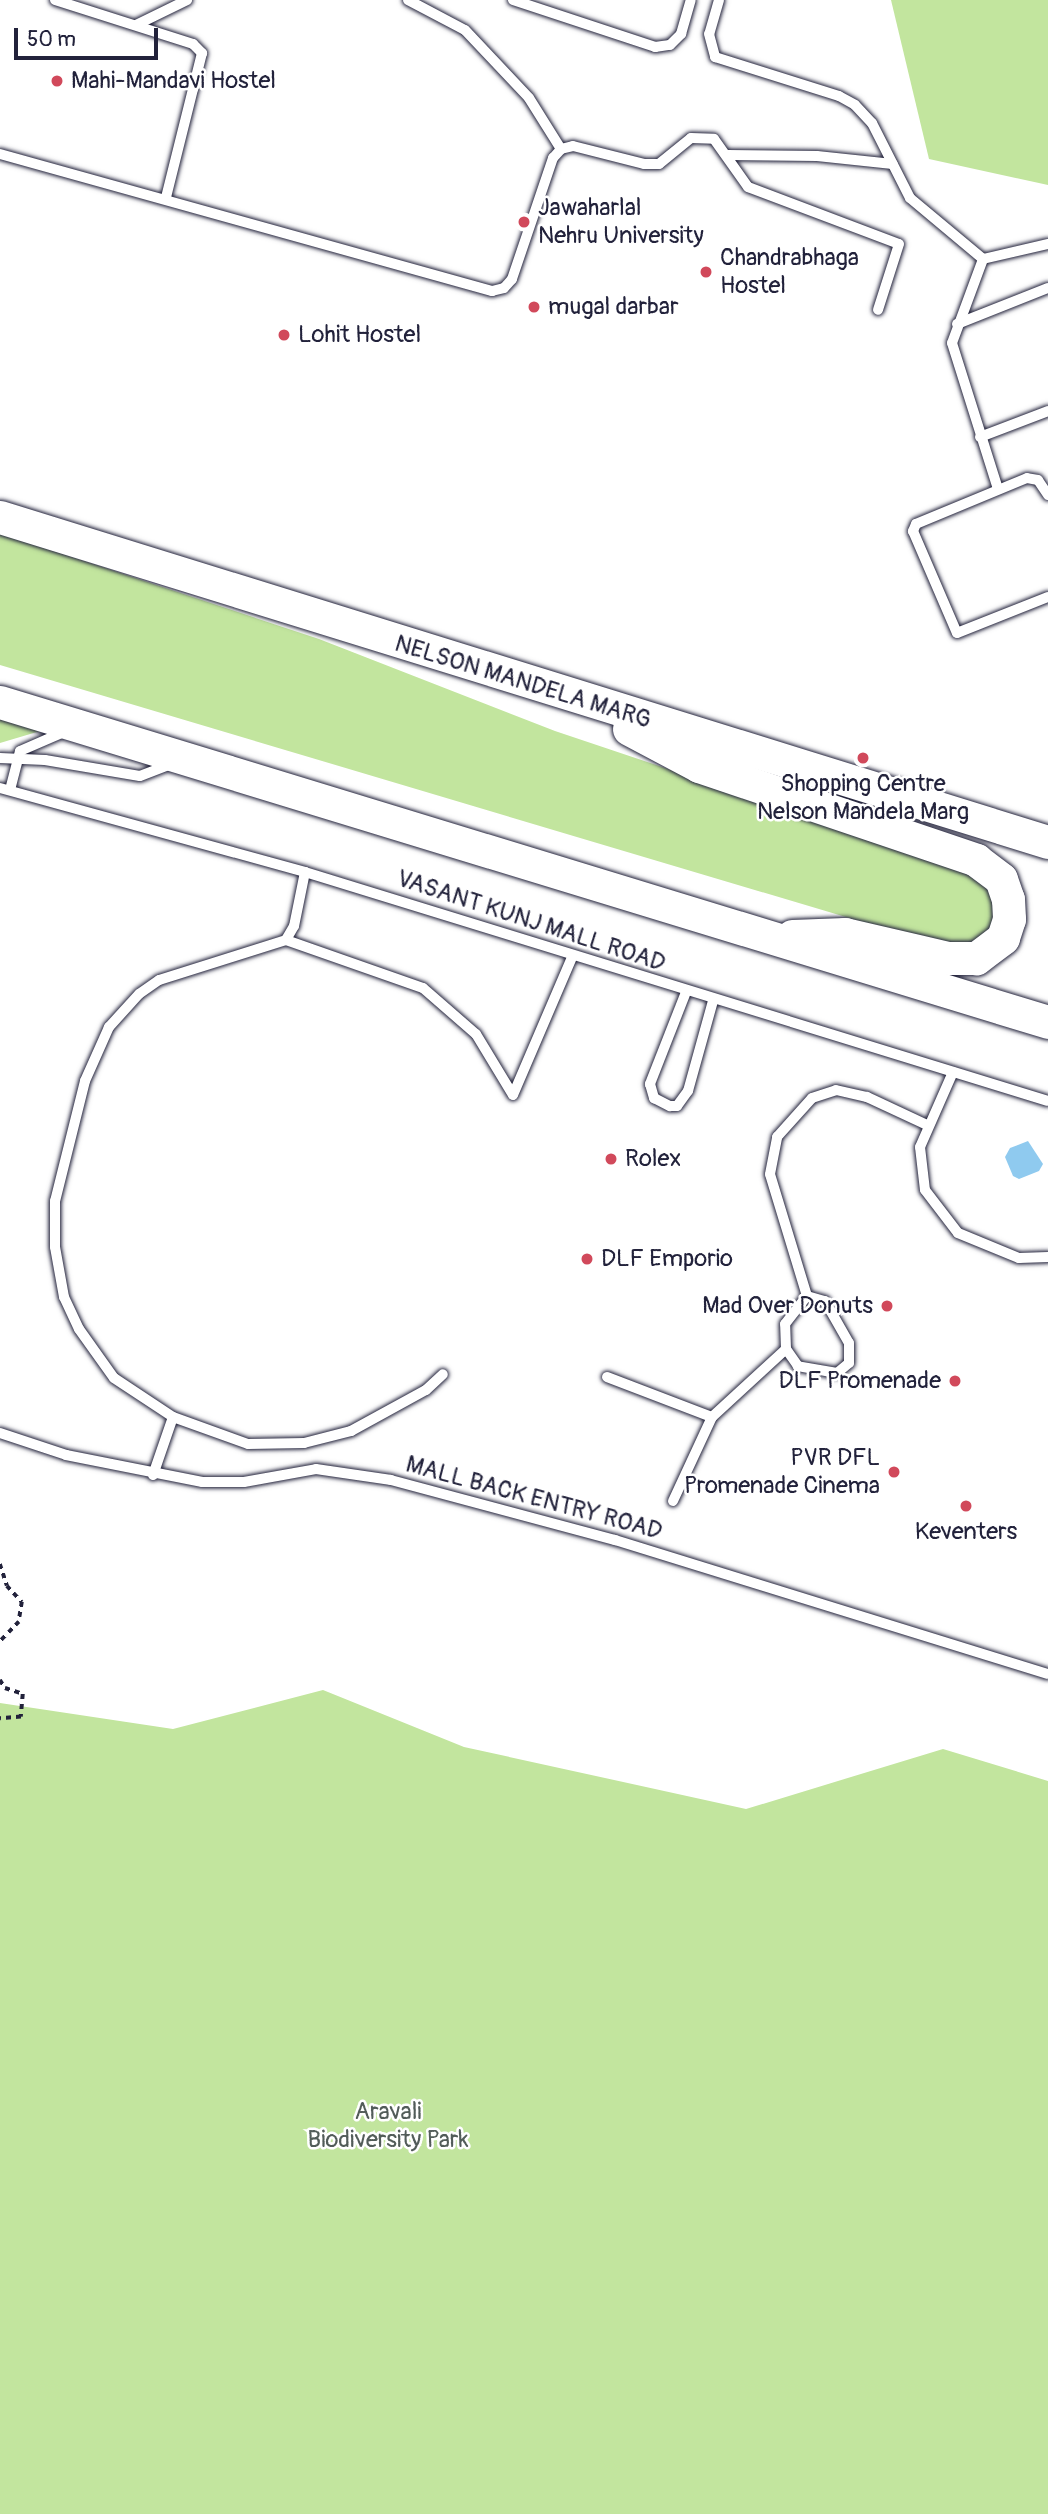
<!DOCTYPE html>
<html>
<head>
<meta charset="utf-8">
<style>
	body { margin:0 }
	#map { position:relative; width:1048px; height:2514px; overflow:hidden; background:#fff; font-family:Pangolin,sans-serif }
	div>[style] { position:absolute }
	.green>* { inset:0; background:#c2e59e }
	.water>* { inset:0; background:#8fcaef }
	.path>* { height:3.5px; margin-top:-1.75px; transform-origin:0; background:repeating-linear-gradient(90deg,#22223b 0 5px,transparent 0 10px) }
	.roads { filter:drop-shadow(0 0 2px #22223b) drop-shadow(0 0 2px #22223b) }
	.lane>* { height:10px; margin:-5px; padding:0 5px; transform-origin:5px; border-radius:5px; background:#fff }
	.primary>* { height:33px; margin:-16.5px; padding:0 16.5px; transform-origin:16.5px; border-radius:16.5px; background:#fff }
	.dots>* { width:19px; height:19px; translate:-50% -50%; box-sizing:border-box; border:4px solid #fff; border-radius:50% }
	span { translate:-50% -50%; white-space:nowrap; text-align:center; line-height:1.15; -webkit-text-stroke:5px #fff; paint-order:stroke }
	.poi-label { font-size:24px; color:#22223b }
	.left { translate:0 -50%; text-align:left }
	.right { translate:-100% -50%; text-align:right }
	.street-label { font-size:24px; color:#22223b }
	.park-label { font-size:24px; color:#525c59 }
	.scale { position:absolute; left:14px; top:28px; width:144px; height:32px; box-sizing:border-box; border:4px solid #22223b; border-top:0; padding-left:9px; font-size:21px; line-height:24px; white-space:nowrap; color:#22223b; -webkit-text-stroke:5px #fff; paint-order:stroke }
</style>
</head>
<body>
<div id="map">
	<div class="green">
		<div style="clip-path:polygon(891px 0,1048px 0,1048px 185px,929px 159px)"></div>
		<div style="clip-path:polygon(0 533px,319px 639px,555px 731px,957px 866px,979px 878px,994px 894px,997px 915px,989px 933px,971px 944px,943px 946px,0 665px)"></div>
		<div style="clip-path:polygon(0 714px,47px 729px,0 743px)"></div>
		<div style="clip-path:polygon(323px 1690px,464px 1747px,746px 1809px,943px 1749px,1048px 1781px,1048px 2514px,0 2514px,0 1703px,173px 1729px)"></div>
	</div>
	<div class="water">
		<div style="clip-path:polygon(1028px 1141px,1043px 1164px,1039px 1171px,1019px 1179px,1013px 1176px,1005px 1157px,1010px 1148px)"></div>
	</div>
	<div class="path">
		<div style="left:0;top:1564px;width:23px;rotate:72deg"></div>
		<div style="left:7px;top:1586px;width:22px;rotate:47deg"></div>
		<div style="left:22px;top:1602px;width:20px;rotate:99deg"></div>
		<div style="left:19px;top:1622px;width:28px;rotate:134deg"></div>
		<div style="left:0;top:1680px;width:9px;rotate:58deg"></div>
		<div style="left:5px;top:1688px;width:19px;rotate:18deg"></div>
		<div style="left:23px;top:1694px;width:23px;rotate:95deg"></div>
		<div style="left:21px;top:1717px;width:21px;rotate:175deg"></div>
	</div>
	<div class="roads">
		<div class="lane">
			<div style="left:55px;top:0;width:145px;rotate:17.7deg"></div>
			<div style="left:193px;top:44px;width:13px;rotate:45deg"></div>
			<div style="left:202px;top:53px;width:148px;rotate:104deg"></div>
			<div style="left:408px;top:0;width:64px;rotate:27.8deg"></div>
			<div style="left:465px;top:30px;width:93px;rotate:46.7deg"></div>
			<div style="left:529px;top:98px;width:60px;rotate:57.9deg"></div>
			<div style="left:513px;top:0;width:150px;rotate:18.3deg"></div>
			<div style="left:655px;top:47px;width:15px;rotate:-8deg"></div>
			<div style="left:670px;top:45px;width:16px;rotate:-45deg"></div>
			<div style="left:681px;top:34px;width:35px;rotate:-74deg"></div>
			<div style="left:719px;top:0;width:35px;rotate:106deg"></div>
			<div style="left:709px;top:34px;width:24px;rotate:75deg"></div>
			<div style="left:715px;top:57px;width:130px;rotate:17.5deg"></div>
			<div style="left:839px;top:96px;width:18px;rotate:29deg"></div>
			<div style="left:855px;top:105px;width:25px;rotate:47deg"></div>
			<div style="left:872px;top:123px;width:84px;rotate:63.1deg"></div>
			<div style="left:910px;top:198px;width:95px;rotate:39.9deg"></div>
			<div style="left:136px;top:25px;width:57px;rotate:-26.1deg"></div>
			<div style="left:0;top:154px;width:511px;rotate:15.56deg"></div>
			<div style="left:492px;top:291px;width:12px;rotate:-14deg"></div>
			<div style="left:504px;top:288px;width:12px;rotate:-48deg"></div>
			<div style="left:512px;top:279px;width:128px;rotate:-71.3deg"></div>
			<div style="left:553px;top:158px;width:12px;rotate:-48deg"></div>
			<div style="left:561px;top:149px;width:12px;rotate:-14deg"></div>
			<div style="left:573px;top:146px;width:73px;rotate:14.2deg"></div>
			<div style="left:644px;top:164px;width:15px"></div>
			<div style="left:659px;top:164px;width:41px;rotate:-39.1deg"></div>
			<div style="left:691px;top:138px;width:23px;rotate:2deg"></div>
			<div style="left:714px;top:139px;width:59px;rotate:54.7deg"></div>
			<div style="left:748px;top:187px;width:161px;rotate:20.7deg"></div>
			<div style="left:899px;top:244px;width:69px;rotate:107.7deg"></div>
			<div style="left:728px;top:155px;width:89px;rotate:0.6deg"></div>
			<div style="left:817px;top:156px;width:76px;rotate:6deg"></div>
			<div style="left:957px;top:324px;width:98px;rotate:-21.6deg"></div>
			<div style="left:980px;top:437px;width:73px;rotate:-20.9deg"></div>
			<div style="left:998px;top:489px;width:153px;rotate:-107.5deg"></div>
			<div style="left:952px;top:343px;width:90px;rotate:-69.7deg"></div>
			<div style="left:983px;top:259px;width:67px;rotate:-13deg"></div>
			<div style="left:1048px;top:495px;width:18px;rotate:-124deg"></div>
			<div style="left:1038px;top:480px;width:11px;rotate:-170deg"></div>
			<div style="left:1027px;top:478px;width:120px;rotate:157.5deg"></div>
			<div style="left:916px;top:524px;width:8px;rotate:113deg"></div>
			<div style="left:913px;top:531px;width:111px;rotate:66.7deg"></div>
			<div style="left:957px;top:633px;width:98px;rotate:-21.6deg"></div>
			<div style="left:0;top:758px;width:45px;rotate:2.5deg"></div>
			<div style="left:45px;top:760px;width:96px;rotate:9.6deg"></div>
			<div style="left:140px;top:776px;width:36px;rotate:-21deg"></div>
			<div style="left:0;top:788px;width:316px;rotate:15.4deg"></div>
			<div style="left:305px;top:872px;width:777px;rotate:17.13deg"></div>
			<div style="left:10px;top:790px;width:40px;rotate:-75.6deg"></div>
			<div style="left:20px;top:751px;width:50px;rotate:-23.5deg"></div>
			<div style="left:305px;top:872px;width:55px;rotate:101.5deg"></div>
			<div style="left:294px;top:926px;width:16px;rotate:120deg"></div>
			<div style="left:286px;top:940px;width:133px;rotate:162.5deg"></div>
			<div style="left:159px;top:980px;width:24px;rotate:145deg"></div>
			<div style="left:139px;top:994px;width:45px;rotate:132.3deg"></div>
			<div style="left:109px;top:1027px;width:59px;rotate:114deg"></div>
			<div style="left:85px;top:1081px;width:124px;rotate:104deg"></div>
			<div style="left:55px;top:1201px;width:46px;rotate:90deg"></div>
			<div style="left:55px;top:1247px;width:51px;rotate:79.8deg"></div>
			<div style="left:64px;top:1297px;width:35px;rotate:65deg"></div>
			<div style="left:79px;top:1329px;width:60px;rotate:54.5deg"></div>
			<div style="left:114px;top:1378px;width:71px;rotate:33.5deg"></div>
			<div style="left:173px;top:1417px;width:80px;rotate:19.8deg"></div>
			<div style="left:248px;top:1444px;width:56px;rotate:-1deg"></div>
			<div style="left:304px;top:1443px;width:49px;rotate:-14.3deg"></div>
			<div style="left:351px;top:1431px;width:85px;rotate:-28.7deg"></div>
			<div style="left:426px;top:1390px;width:23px;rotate:-43deg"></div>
			<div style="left:286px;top:940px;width:145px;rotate:19.3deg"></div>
			<div style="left:423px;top:988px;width:70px;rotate:41deg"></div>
			<div style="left:476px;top:1034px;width:71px;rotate:58.8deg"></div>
			<div style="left:513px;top:1095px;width:152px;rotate:-66.8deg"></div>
			<div style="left:686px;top:992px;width:99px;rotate:111.4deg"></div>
			<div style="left:650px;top:1084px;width:15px;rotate:74deg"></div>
			<div style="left:654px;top:1098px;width:18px;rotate:27deg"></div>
			<div style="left:670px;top:1106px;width:7px"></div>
			<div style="left:677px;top:1106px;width:19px;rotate:-54deg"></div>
			<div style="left:688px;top:1091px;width:93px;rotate:-74.5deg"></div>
			<div style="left:953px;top:1072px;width:82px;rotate:113.7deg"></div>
			<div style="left:920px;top:1147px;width:43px;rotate:83.4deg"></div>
			<div style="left:925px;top:1190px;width:54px;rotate:52.5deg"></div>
			<div style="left:958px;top:1233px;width:66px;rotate:22.3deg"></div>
			<div style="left:1019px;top:1258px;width:29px;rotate:-2deg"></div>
			<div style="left:807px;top:1296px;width:127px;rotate:-106.9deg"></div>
			<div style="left:770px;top:1174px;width:38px;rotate:-79deg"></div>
			<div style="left:777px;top:1137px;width:52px;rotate:-48.1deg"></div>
			<div style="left:812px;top:1098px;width:25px;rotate:-18deg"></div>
			<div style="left:836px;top:1090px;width:32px;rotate:13deg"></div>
			<div style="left:867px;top:1097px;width:66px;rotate:25deg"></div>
			<div style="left:807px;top:1296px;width:19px;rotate:16deg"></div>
			<div style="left:825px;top:1301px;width:48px;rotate:60.3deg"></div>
			<div style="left:849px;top:1343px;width:20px;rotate:90deg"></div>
			<div style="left:849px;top:1363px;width:16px;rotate:140deg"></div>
			<div style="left:837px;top:1373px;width:40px;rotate:-170deg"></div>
			<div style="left:798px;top:1366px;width:21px;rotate:-125deg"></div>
			<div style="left:786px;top:1349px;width:25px;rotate:-92deg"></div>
			<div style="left:785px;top:1324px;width:36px;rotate:-52deg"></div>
			<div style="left:607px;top:1377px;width:112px;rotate:20.9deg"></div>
			<div style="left:0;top:1433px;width:70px;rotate:18.4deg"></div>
			<div style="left:66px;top:1455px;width:139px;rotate:11.2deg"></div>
			<div style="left:202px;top:1482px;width:42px"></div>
			<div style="left:244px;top:1482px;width:73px;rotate:-10.2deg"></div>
			<div style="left:316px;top:1469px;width:76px;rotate:8.3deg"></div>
			<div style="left:391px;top:1480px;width:232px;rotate:15deg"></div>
			<div style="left:615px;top:1540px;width:453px;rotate:17.2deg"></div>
			<div style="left:153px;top:1475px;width:61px;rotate:-71deg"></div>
			<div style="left:673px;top:1501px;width:93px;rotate:-65.1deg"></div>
			<div style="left:712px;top:1417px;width:100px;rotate:-42.6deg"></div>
		</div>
		<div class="primary">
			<div style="left:0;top:517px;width:1097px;rotate:17.23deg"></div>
			<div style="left:0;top:702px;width:1096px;rotate:16.98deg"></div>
			<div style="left:629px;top:729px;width:79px;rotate:27.9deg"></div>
			<div style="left:699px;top:766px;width:293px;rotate:18.7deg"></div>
			<div style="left:976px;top:860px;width:31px;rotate:37deg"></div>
			<div style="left:1001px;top:879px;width:21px;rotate:71deg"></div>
			<div style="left:1008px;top:899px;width:20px;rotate:87deg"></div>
			<div style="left:1009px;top:919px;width:20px;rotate:108deg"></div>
			<div style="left:1003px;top:938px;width:34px;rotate:143deg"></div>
			<div style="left:976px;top:958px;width:28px;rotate:180deg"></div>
			<div style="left:948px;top:958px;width:106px;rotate:-166.9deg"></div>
			<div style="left:845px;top:934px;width:53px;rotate:177.8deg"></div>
		</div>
	</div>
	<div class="dots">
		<div style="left:57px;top:81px;background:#d1495b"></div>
		<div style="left:524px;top:222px;background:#d1495b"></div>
		<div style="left:706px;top:272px;background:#d1495b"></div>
		<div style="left:534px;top:307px;background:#d1495b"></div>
		<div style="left:284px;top:335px;background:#d1495b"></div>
		<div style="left:863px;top:758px;background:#d1495b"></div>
		<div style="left:611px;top:1159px;background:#d1495b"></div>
		<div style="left:587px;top:1259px;background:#d1495b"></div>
		<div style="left:887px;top:1306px;background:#d1495b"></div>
		<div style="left:955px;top:1381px;background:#d1495b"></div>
		<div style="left:894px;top:1472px;background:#d1495b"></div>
		<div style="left:966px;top:1506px;background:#d1495b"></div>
	</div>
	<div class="poi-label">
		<span class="left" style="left:71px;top:81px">Mahi-Mandavi Hostel</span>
		<span class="left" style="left:538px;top:222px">Jawaharlal<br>Nehru University</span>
		<span class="left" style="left:720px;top:272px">Chandrabhaga<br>Hostel</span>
		<span class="left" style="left:548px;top:307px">mugal darbar</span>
		<span class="left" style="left:298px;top:335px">Lohit Hostel</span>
		<span style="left:863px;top:798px">Shopping Centre<br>Nelson Mandela Marg</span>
		<span class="left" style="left:625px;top:1159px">Rolex</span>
		<span class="left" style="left:601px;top:1259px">DLF Emporio</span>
		<span class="right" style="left:873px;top:1306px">Mad Over Donuts</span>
		<span class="right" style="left:941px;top:1381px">DLF Promenade</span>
		<span class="right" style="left:880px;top:1472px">PVR DFL<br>Promenade Cinema</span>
		<span style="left:966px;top:1532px">Keventers</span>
	</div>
	<div class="street-label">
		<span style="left:523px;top:682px;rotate:17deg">NELSON MANDELA MARG</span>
		<span style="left:531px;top:921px;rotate:18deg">VASANT KUNJ MALL ROAD</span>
		<span style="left:534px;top:1498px;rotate:15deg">MALL BACK ENTRY ROAD</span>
	</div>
	<div class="park-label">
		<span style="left:388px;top:2126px">Aravali<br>Biodiversity Park</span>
	</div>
	<div class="scale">50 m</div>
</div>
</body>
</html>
